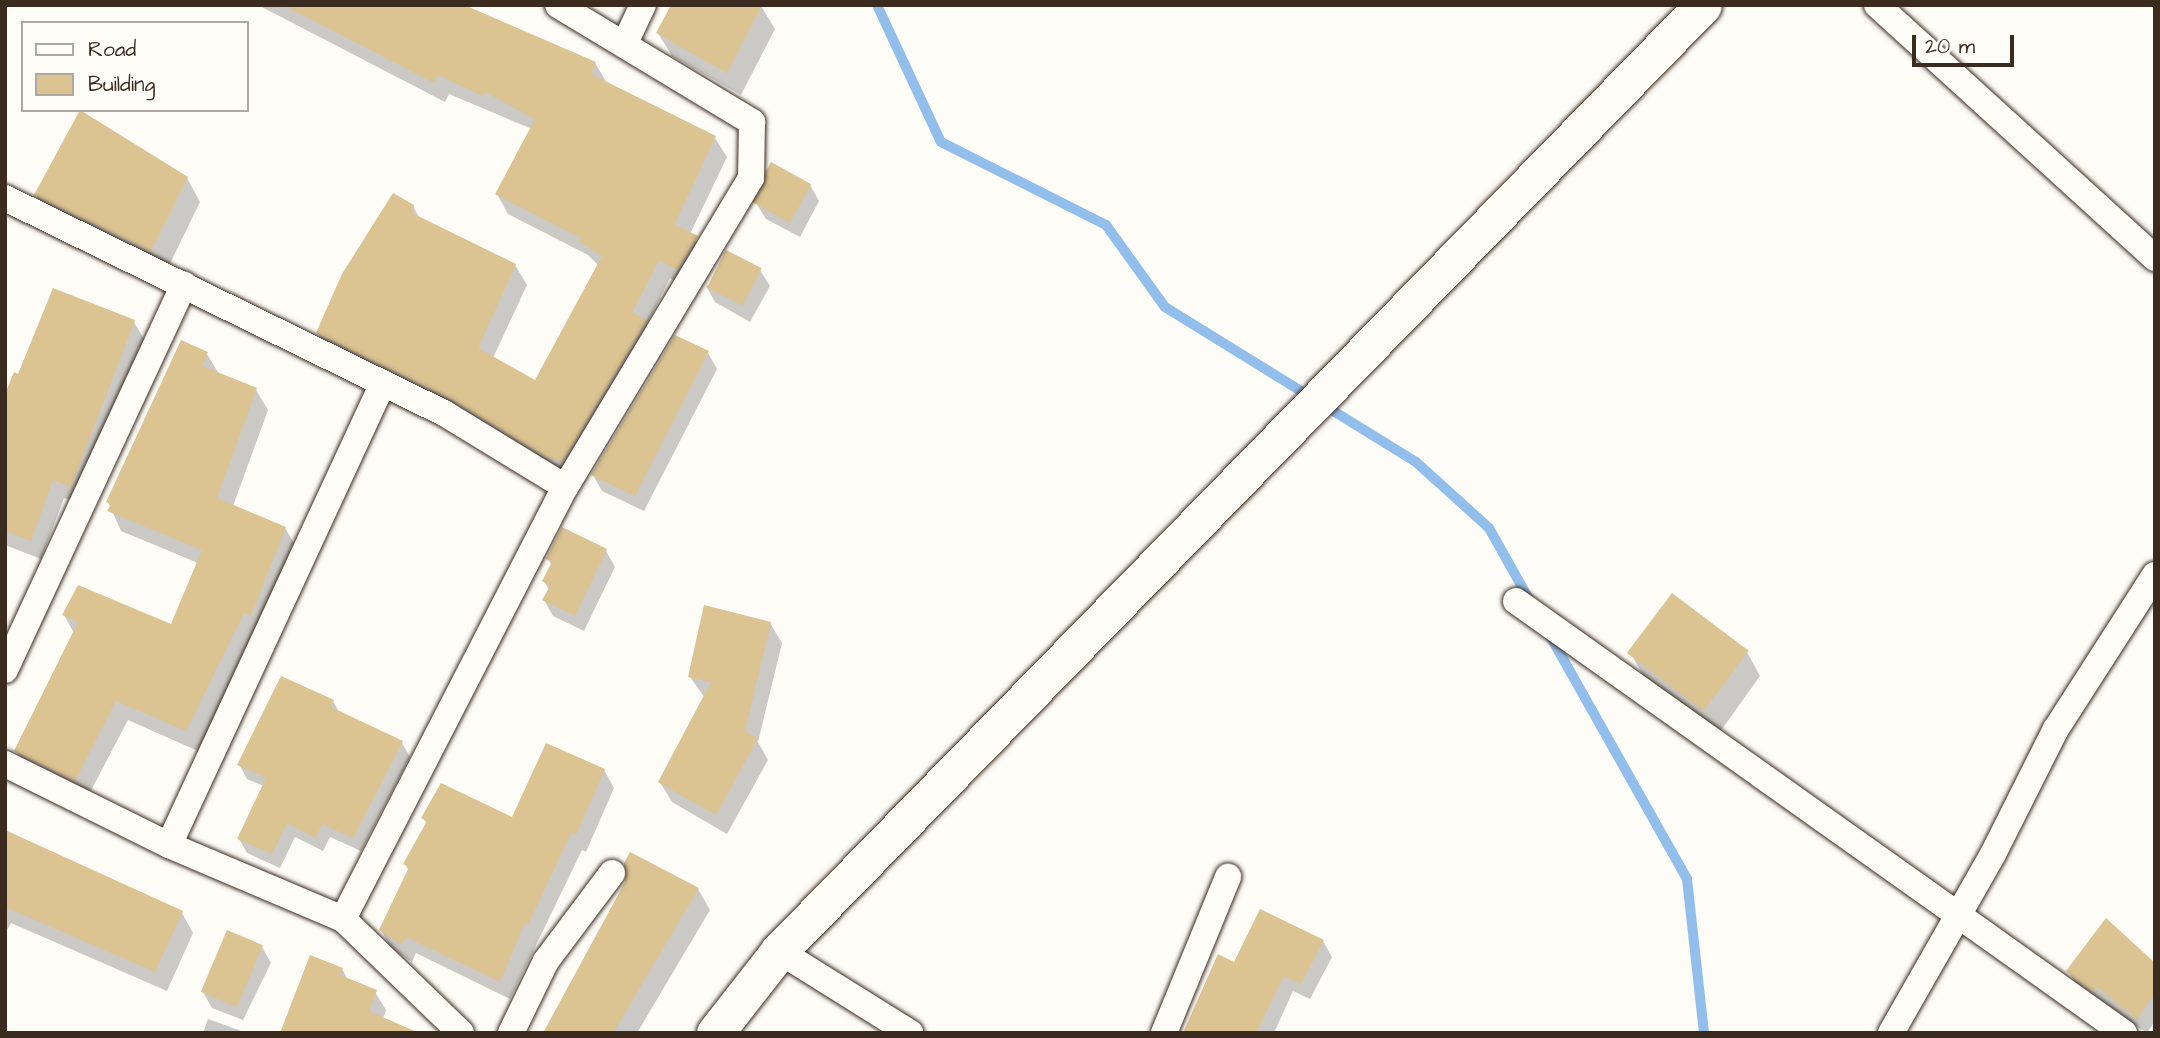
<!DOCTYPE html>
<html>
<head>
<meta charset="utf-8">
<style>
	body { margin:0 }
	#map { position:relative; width:2160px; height:1038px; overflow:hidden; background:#fdfcf7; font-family:"Architects Daughter",sans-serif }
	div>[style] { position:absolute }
	.shadow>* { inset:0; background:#0003 }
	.stream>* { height:10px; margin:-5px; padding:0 5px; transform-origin:5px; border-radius:5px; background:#92beeb }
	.building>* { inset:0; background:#dbc392; transform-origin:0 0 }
	.roads { filter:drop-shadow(0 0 2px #3b2a1e) drop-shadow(0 0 2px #3b2a1e) }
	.street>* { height:26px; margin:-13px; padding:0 13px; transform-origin:13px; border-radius:13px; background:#fdfcf7 }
	.secondary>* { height:37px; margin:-18.5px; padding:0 18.5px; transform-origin:18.5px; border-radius:18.5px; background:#fdfcf7 }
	span { translate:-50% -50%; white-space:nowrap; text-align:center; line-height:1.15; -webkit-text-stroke:7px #fdfcf7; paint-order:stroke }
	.frame { position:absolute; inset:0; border:7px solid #3b2a1e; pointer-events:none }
	.legend { position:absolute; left:21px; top:21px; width:228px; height:91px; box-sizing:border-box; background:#fdfcf7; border:2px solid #afa8a0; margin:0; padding:9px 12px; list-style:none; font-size:21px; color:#3b2a1e }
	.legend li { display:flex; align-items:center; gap:14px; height:35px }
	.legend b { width:35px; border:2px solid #afa8a0 }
	.scale { position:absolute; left:1912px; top:35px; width:102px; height:32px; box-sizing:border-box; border:4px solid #3b2a1e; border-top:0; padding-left:9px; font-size:21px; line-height:24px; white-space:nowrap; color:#3b2a1e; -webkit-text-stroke:5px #fdfcf7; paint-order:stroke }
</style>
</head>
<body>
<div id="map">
	<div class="shadow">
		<div style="clip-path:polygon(258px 5px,464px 5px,595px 63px,607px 83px,715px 138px,727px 157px,690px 234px,708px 257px,688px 289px,670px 278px,647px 324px,657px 341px,573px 481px,329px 352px,318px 333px,413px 206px,420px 219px,515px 265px,527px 285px,493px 358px,536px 382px,599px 266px,588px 255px,508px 214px,497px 194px,532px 129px,449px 94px,445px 102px)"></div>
		<div style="clip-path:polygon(761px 6px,775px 29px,741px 95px,672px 56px,658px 33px)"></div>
		<div style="clip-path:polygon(187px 178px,200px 202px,165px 274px,50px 218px,36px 195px)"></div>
		<div style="clip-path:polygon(810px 185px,819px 201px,800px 237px,766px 219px,756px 203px)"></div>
		<div style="clip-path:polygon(760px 270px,770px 286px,750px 322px,715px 302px,706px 286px)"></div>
		<div style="clip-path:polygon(134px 322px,145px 341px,82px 505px,64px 498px,41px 559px,5px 545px,5px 400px,19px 376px)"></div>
		<div style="clip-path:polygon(708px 353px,717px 369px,644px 511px,602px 491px,593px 475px)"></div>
		<div style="clip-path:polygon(207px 354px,219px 374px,256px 390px,268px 410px,233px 506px,285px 528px,297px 548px,198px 751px,128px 720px,86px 800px,27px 771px,16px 751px,74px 633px,64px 615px,172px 626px,198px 563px,121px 531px,108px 502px)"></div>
		<div style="clip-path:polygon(606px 551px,615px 567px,584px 631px,553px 616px,544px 600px,549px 590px,544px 581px,552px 566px,548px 559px)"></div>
		<div style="clip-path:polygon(770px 623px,782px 643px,758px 742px,768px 760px,727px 834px,672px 802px,660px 782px,705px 698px,690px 677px)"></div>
		<div style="clip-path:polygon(1747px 652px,1760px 676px,1720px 732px,1644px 677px,1631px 654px)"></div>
		<div style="clip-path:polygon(333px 701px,340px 714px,402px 743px,410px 757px,361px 851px,330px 837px,323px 851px,295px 837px,280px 868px,247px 853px,239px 839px,264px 786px,247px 779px,239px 764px)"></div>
		<div style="clip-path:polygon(604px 770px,614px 788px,586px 852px,582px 850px,510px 999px,416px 953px,412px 962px,391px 948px,381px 930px,409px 871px,405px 864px,427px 824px,423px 818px,513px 820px)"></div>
		<div style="clip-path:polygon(5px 832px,182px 913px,193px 933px,167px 991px,11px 923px,5px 933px)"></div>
		<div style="clip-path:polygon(698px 889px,710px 910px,637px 1033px,548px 1033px)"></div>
		<div style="clip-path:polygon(2106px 921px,2155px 965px,2155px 1021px,2147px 1033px,2078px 987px,2068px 971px)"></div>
		<div style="clip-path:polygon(1323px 941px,1332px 957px,1310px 999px,1293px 991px,1274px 1033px,1184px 1033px,1235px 964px)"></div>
		<div style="clip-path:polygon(262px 947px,271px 963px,243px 1020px,212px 1008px,203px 992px)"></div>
		<div style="clip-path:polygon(342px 969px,348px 980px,375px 992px,386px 1010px,383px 1019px,282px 1033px)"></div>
		<div style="clip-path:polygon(208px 1019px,247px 1033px,203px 1033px)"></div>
	</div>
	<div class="stream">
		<div style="left:877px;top:5px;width:151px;rotate:65deg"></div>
		<div style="left:941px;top:142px;width:185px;rotate:26.7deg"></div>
		<div style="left:1106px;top:225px;width:101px;rotate:54.3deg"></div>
		<div style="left:1165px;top:307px;width:295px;rotate:31.7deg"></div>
		<div style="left:1416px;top:462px;width:98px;rotate:42.1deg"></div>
		<div style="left:1489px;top:528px;width:84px;rotate:60.7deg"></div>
		<div style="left:1549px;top:634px;width:281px;rotate:60.6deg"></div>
		<div style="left:1687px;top:879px;width:155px;rotate:83.7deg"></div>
	</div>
	<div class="building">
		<div style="clip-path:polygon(283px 5px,464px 5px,596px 62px,591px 74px,716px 136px,676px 221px,676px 225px,698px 236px,677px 270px,659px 260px,632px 313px,647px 320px,562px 462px,546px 457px,451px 399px,316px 333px,342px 274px,393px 193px,414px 205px,412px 213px,516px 264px,478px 348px,535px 380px,602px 256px,579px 242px,581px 238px,495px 194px,535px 119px,485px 92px,483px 96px,438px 75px,434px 83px)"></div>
		<div style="clip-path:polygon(671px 5px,762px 5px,727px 73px,656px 33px)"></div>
		<div style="clip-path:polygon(80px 110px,188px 177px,151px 251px,34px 195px)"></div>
		<div style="left:771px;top:162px;width:46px;height:44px;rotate:29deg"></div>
		<div style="left:726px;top:250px;width:40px;height:42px;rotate:27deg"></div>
		<div style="clip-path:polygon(53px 288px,135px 320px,71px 487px,53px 480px,31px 541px,5px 531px,5px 394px,14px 372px,18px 374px)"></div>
		<div style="clip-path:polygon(675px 335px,709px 351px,635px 496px,591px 475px)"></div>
		<div style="clip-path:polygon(181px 340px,208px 352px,202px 366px,257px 388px,217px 498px,286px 527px,251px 616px,244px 613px,186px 731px,116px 701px,75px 781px,14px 751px,78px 622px,62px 615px,78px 585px,171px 624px,202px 550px,107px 511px,111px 504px,106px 502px)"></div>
		<div style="clip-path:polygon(562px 527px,607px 549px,575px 616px,542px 600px,550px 586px,542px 581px,552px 562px,546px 559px)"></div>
		<div style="left:1672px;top:593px;width:96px;height:75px;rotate:37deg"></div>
		<div style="clip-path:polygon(704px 605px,771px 622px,745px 731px,758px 738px,716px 815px,658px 782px,711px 682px,688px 677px)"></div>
		<div style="clip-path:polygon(281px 676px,334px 700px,331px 707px,403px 741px,353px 838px,322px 824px,315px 838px,287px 823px,272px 854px,237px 839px,266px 778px,237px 765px)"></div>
		<div style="clip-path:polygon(546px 743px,605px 769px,576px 835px,571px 833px,528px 925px,525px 923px,500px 982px,406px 937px,402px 945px,379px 930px,409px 867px,403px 864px,427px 821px,421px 818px,441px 783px,512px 817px)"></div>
		<div style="clip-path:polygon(5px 830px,183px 911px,155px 972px,5px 907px)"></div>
		<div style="clip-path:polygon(630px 852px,699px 888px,613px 1033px,543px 1033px,625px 882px,624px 863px)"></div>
		<div style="clip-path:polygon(1260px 909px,1324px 940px,1301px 984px,1284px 976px,1256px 1033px,1183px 1033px,1218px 954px,1234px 962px)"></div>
		<div style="clip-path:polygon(2106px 918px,2155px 963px,2155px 993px,2137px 1019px,2097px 987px,2093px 992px,2066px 971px)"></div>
		<div style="left:227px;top:930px;width:39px;height:67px;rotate:23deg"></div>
		<div style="clip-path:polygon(310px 955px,343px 968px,340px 975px,377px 990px,369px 1011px,419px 1033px,280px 1033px)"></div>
	</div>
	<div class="roads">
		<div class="street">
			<div style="left:558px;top:5px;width:227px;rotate:31.1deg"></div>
			<div style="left:752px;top:122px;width:56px;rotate:91deg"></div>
			<div style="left:751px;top:178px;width:361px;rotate:121deg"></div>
			<div style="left:1877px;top:5px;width:376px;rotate:42.3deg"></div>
			<div style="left:625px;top:43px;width:42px;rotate:-64.7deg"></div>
			<div style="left:5px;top:198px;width:489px;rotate:26.1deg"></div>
			<div style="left:444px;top:413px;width:142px;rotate:31.4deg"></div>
			<div style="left:565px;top:487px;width:486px;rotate:117.2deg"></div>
			<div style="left:343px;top:919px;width:164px;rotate:44deg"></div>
			<div style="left:1516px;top:601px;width:746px;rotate:35.39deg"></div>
			<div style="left:5px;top:670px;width:425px;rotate:-65.1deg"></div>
			<div style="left:5px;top:764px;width:183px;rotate:26.3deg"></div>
			<div style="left:343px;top:919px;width:189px;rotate:-157deg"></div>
			<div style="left:169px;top:845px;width:509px;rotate:-65.15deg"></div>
			<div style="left:779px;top:951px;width:155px;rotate:32deg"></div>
			<div style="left:511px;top:1033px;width:80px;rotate:-64.1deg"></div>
			<div style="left:546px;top:961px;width:110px;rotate:-53.1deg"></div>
			<div style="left:1164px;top:1033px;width:169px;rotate:-67.7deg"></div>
			<div style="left:1891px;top:1033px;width:206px;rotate:-60.3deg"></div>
			<div style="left:1993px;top:854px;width:140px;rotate:-63.3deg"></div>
			<div style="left:2056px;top:729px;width:183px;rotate:-57.3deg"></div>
		</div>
		<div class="secondary">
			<div style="left:715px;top:1033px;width:104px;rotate:-52deg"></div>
			<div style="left:779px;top:951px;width:1322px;rotate:-45.67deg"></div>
		</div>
	</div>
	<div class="frame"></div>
	<ul class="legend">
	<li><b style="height:9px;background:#fdfcf7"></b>Road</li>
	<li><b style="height:19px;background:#dbc392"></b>Building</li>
	</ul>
	<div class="scale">20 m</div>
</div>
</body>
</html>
